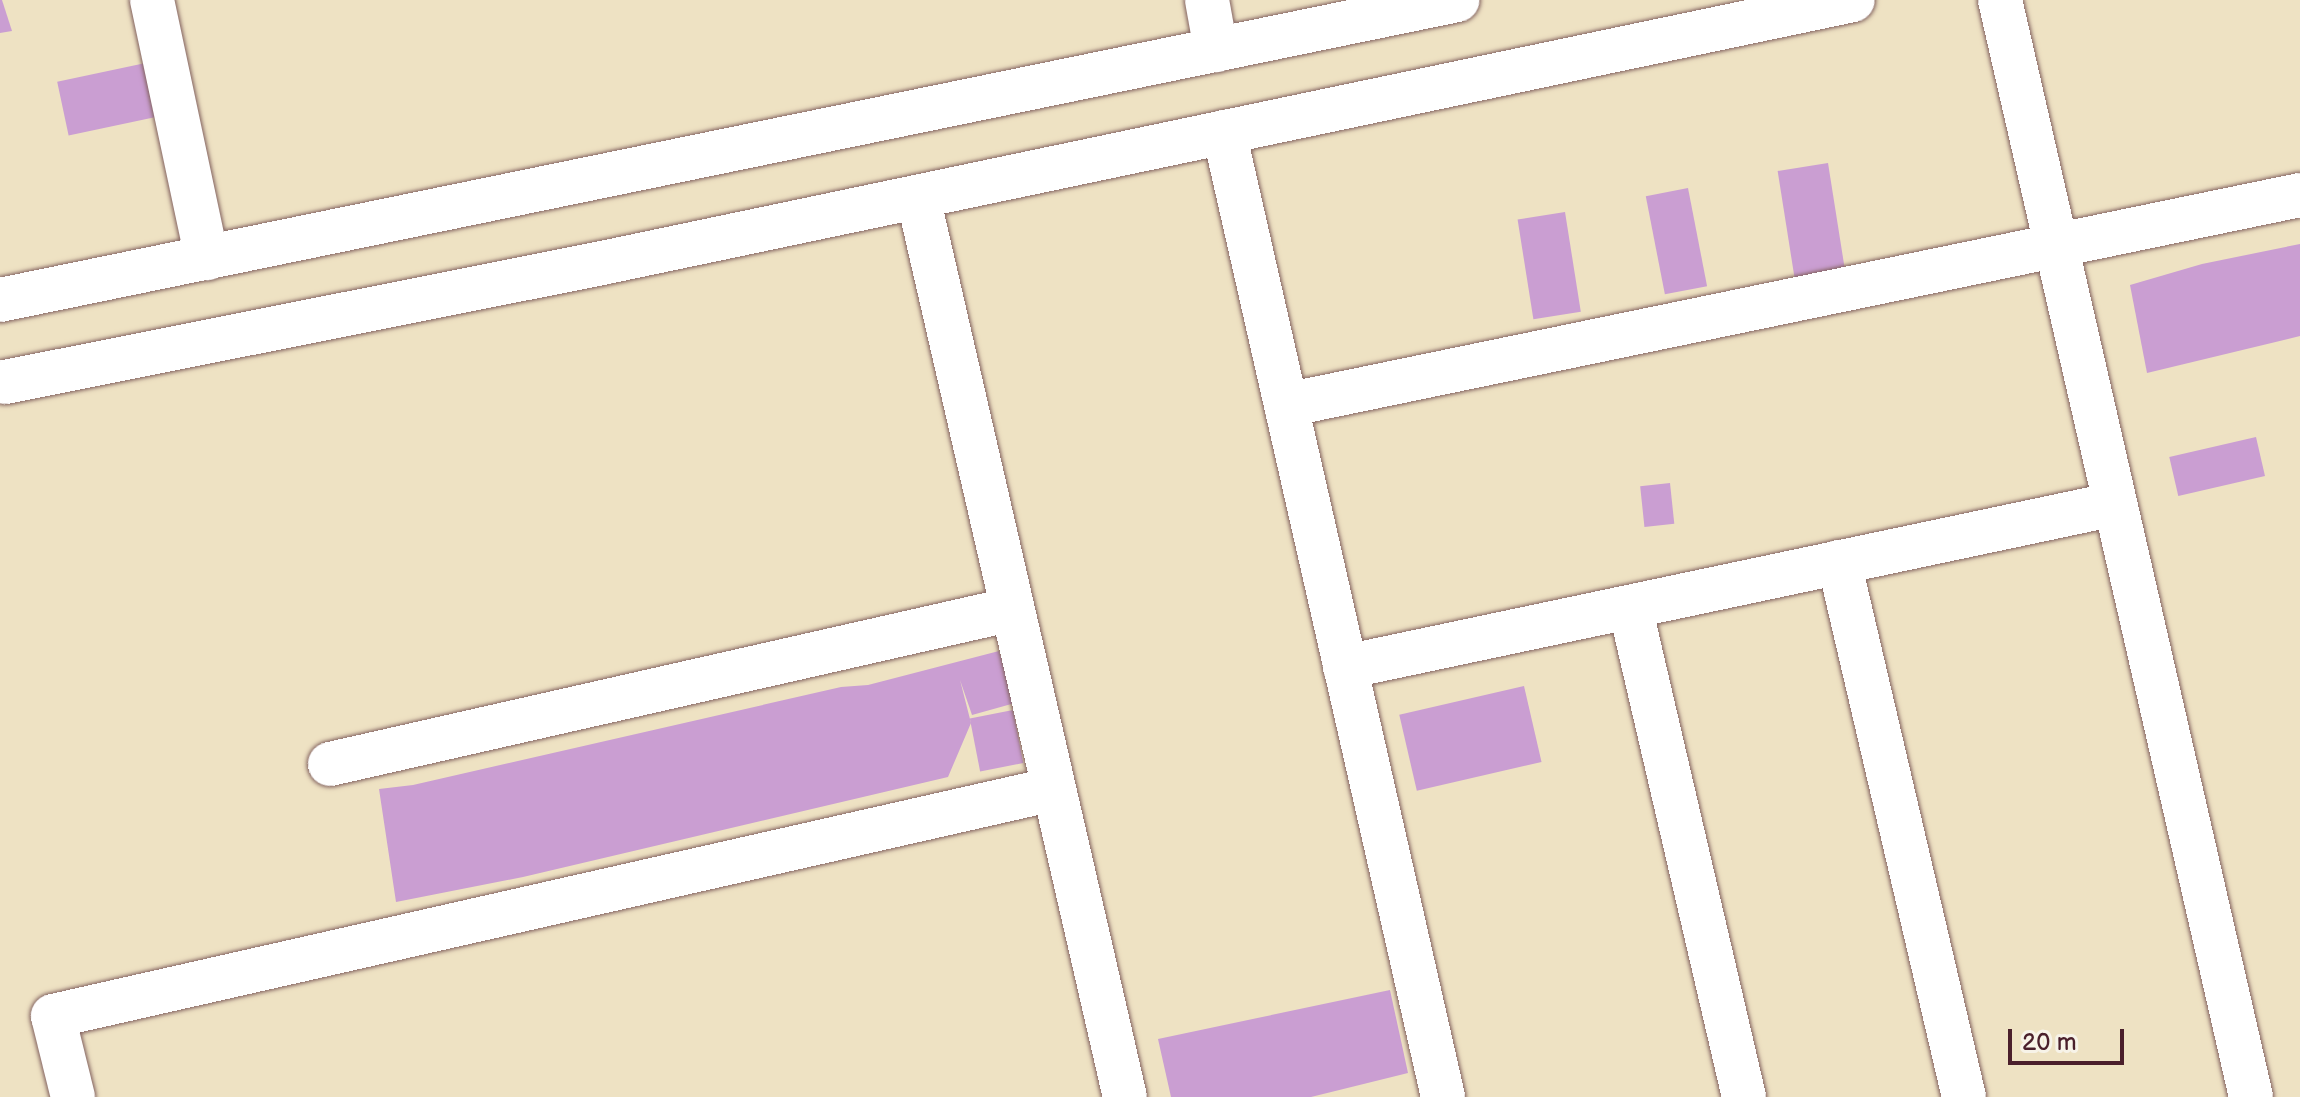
<!DOCTYPE html>
<html>
<head>
<meta charset="utf-8">
<style>
	body { margin:0 }
	#map { position:relative; width:2300px; height:1097px; overflow:hidden; background:#eee2c3; font-family:"Balsamiq Sans",sans-serif }
	div>[style] { position:absolute }
	.building>* { inset:0; background:#ca9ed2; transform-origin:0 0 }
	.roads { filter:drop-shadow(0 0 2px #836360) drop-shadow(0 0 2px #836360) }
	.minor>* { height:44px; margin:-22px; padding:0 22px; transform-origin:22px; border-radius:22px; background:#fff }
	.tertiary>* { height:44px; margin:-22px; padding:0 22px; transform-origin:22px; border-radius:22px; background:#fff }
	span { translate:-50% -50%; white-space:nowrap; text-align:center; line-height:1.15; -webkit-text-stroke:8px #f7f3e8; paint-order:stroke }
	.scale { position:absolute; left:2008px; top:1029px; width:116px; height:36px; box-sizing:border-box; border:4px solid #4a1f2b; border-top:0; padding-left:10px; font-size:24px; line-height:28px; white-space:nowrap; color:#4a1f2b; -webkit-text-stroke:6px #f7f3e8; paint-order:stroke }
</style>
</head>
<body>
<div id="map">
	<div class="building">
		<div style="clip-path:polygon(0 0,2px 0,12px 31px,0 33px)"></div>
		<div style="left:155px;top:61px;width:55px;height:100px;rotate:78deg"></div>
		<div style="left:1828px;top:163px;width:111px;height:51px;rotate:81deg"></div>
		<div style="left:1688px;top:188px;width:100px;height:43px;rotate:79deg"></div>
		<div style="left:1565px;top:212px;width:101px;height:48px;rotate:81deg"></div>
		<div style="clip-path:polygon(2300px 244px,2300px 336px,2147px 373px,2130px 285px,2202px 264px)"></div>
		<div style="left:2256px;top:437px;width:40px;height:89px;rotate:77deg"></div>
		<div style="left:1670px;top:483px;width:41px;height:30px;rotate:84deg"></div>
		<div style="clip-path:polygon(999px 651px,1015px 703px,972px 715px,960px 680px,971px 723px,948px 777px,523px 877px,396px 902px,379px 789px,413px 785px,841px 687px,868px 685px)"></div>
		<div style="left:1524px;top:686px;width:78px;height:128px;rotate:77deg"></div>
		<div style="left:1013px;top:710px;width:54px;height:44px;rotate:79deg"></div>
		<div style="clip-path:polygon(1390px 990px,1408px 1073px,1311px 1097px,1171px 1097px,1158px 1039px)"></div>
	</div>
	<div class="roads">
		<div class="minor">
			<div style="left:152px;top:0;width:264px;rotate:78deg"></div>
			<div style="left:1207px;top:0;width:51px;rotate:79.8deg"></div>
			<div style="left:2000px;top:0;width:1125px;rotate:77.11deg"></div>
			<div style="left:1224px;top:132px;width:990px;rotate:77.21deg"></div>
			<div style="left:918px;top:197px;width:923px;rotate:77.05deg"></div>
			<div style="left:1286px;top:405px;width:1036px;rotate:-11.7deg"></div>
			<div style="left:1839px;top:562px;width:549px;rotate:76.85deg"></div>
			<div style="left:1630px;top:607px;width:503px;rotate:76.9deg"></div>
			<div style="left:1345px;top:667px;width:787px;rotate:-11.95deg"></div>
			<div style="left:330px;top:764px;width:700px;rotate:-12.79deg"></div>
			<div style="left:73px;top:1097px;width:83px;rotate:-103.9deg"></div>
			<div style="left:53px;top:1016px;width:1026px;rotate:-12.78deg"></div>
		</div>
		<div class="tertiary">
			<div style="left:0;top:300px;width:1488px;rotate:-11.63deg"></div>
			<div style="left:5px;top:382px;width:609px;rotate:-11.27deg"></div>
			<div style="left:602px;top:263px;width:1278px;rotate:-11.87deg"></div>
		</div>
	</div>
	<div class="scale">20 m</div>
</div>
</body>
</html>
